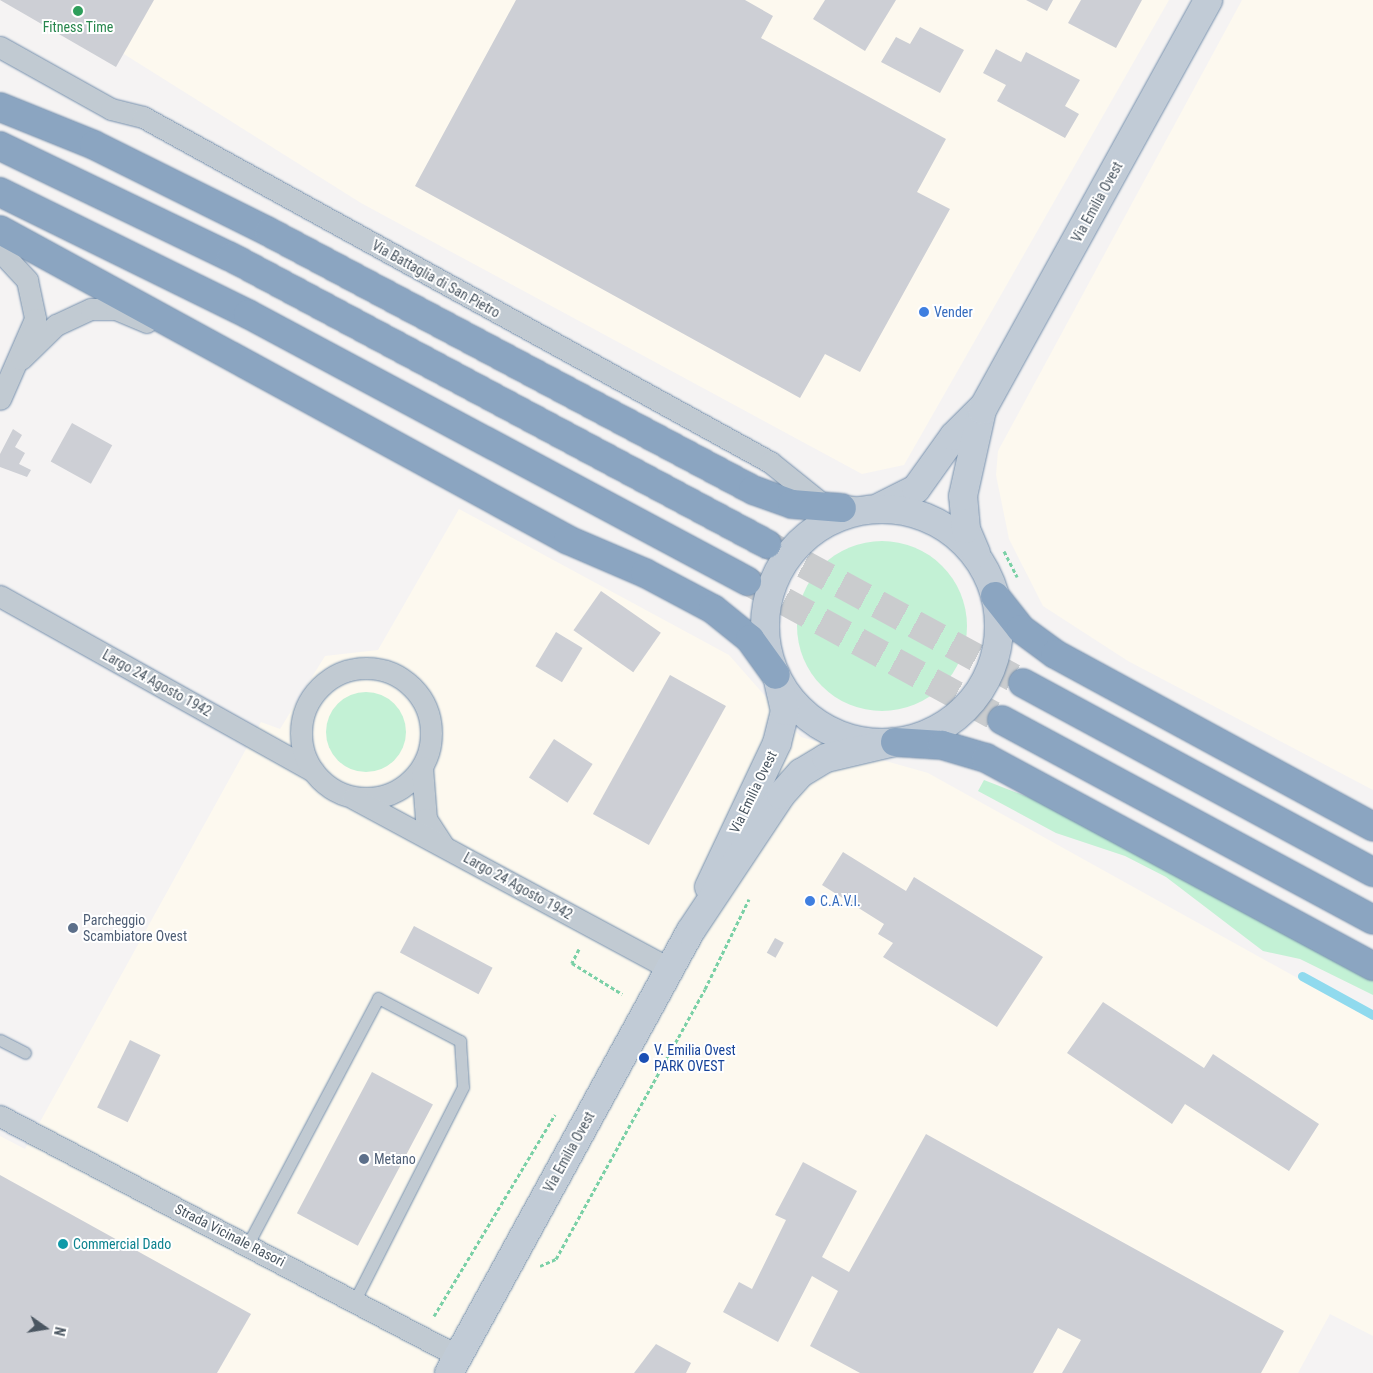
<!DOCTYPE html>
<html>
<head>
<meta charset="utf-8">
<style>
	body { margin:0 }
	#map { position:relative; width:1373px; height:1373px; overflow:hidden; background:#f5f3f3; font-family:"Roboto Condensed",sans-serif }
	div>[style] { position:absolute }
	.commercial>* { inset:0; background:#fdf9ef }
	.green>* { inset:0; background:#c3f1d5 }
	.round { border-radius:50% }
	.stream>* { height:9px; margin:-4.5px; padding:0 4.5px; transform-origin:4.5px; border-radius:4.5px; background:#90daee }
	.building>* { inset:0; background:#cdcfd5; transform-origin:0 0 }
	.highway-tunnel>* { height:28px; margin-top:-14px; transform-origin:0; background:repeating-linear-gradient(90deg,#caccce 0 28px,transparent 0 42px) }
	.path>* { height:3px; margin-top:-1.5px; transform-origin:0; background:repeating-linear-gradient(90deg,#7ad0a6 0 4px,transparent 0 6.5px) }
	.roads { filter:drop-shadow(0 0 1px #7690ad) drop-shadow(0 0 1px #7690ad) }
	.lane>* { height:11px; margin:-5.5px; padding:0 5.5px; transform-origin:5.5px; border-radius:5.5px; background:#c1cad2 }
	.street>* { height:21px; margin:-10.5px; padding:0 10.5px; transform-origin:10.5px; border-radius:10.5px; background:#c1cad2 }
	.street>.ring { margin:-10.5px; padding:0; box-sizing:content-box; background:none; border:21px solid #c1cad2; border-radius:50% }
	.secondary>* { height:28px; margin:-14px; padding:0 14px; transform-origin:14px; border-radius:14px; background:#c1cbd6 }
	.secondary>.ring { margin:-14px; padding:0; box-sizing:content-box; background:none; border:28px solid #c1cbd6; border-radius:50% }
	.highway>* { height:28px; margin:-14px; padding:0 14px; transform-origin:14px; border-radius:14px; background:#8ba5c1 }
	.dots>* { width:14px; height:14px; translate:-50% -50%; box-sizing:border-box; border:2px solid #fff; border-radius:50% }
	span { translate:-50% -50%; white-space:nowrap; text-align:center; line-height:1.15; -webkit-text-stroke:4px #fff; paint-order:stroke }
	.leisure-label { font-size:14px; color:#27864d }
	.street-label { font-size:14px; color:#4a5661 }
	.shop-label { font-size:14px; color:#366cbe }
	.left { translate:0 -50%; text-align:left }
	.service-label { font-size:14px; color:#4e5e75 }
	.transit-label { font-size:14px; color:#164399 }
	.culture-label { font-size:14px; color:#0d838f }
	.north { position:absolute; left:20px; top:1303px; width:50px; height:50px; -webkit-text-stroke:4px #fff; paint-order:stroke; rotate:103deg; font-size:14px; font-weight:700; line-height:20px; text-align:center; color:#4a5661 }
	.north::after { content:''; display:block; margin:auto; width:18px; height:22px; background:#4a5661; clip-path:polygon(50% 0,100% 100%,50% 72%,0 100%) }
</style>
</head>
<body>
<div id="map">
	<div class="commercial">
		<div style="clip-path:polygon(38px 0,1169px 0,904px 465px,862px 474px,361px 203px)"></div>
		<div style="clip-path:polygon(1242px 0,1373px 0,1373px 790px,1128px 661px,1043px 606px,1009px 539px,996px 475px,998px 451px)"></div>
		<div style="clip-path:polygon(459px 509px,729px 655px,801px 737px,928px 773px,1373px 1020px,1373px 1336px,1330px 1314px,1298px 1373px,0 1373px,0 1136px,25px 1149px,261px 722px,280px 729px,325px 656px,378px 650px)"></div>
	</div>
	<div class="green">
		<div class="round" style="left:797px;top:541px;width:170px;height:170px"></div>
		<div class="round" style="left:326px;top:692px;width:80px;height:80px"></div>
		<div style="clip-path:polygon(984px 780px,1059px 809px,1373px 979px,1373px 995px,1300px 959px,1263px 951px,1166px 877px,1125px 856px,1056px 833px,978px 791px)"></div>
	</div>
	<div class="stream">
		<div style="left:1302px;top:976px;width:81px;rotate:28.8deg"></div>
	</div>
	<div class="building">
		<div style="clip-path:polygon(0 0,154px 0,116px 67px)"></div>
		<div style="clip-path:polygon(516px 0,745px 0,773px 16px,761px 38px,946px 139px,917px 192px,950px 209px,860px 372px,825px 354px,800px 398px,415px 186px)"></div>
		<div style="clip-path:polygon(825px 0,896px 0,865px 51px,813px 19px)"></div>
		<div style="clip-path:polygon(1026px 0,1053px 0,1047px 11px)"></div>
		<div style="clip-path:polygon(1081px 0,1142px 0,1116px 48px,1068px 23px)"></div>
		<div style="clip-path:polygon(920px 27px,964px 50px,940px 93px,881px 62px,896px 37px,910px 44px)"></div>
		<div style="clip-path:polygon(996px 49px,1021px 62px,1026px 52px,1080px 80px,1065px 106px,1079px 114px,1065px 138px,997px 101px,1006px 85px,983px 73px)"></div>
		<div style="left:72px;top:423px;width:46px;height:44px;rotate:29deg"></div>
		<div style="clip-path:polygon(13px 429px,22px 435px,15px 447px,25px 453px,19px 464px,31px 470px,27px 477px,0 467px,0 454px)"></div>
		<div style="left:601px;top:591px;width:73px;height:48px;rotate:35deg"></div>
		<div style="left:556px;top:632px;width:31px;height:40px;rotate:31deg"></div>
		<div style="left:670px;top:675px;width:64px;height:159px;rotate:29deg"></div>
		<div style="left:554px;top:739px;width:46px;height:46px;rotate:33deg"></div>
		<div style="clip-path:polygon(843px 852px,906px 891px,914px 877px,1043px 957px,997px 1027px,883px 957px,893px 943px,878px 934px,884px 924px,822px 885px)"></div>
		<div style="left:414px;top:926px;width:89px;height:30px;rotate:28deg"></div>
		<div style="left:775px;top:938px;width:10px;height:17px;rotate:29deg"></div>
		<div style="clip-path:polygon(1103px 1002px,1204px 1068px,1213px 1054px,1319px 1124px,1289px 1171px,1185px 1104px,1172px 1124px,1067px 1053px)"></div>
		<div style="left:130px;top:1040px;width:34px;height:75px;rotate:26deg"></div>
		<div style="left:372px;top:1072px;width:69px;height:160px;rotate:28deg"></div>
		<div style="clip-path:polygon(926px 1134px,1284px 1331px,1261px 1373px,1062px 1373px,1081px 1340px,1058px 1328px,1033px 1373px,860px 1373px,810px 1346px,838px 1291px,812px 1276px,778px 1342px,723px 1312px,739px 1282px,752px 1289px,786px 1220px,775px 1215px,803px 1162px,857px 1191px,822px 1257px,849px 1272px)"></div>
		<div style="clip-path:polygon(0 1175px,251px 1314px,217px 1373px,0 1373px)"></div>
		<div style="clip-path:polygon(656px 1344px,691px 1363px,686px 1373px,634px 1373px)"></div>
	</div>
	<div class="highway-tunnel">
		<div style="left:767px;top:544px;width:291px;rotate:28.5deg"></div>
		<div style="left:747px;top:581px;width:290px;rotate:28.6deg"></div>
	</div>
	<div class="path">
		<div style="left:1004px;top:551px;width:29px;rotate:63deg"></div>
		<div style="left:579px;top:949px;width:16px;rotate:117deg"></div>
		<div style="left:572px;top:963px;width:59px;rotate:31.8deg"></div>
		<div style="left:540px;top:1266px;width:17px;rotate:-24deg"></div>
		<div style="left:556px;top:1259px;width:308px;rotate:-61.1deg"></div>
		<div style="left:705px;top:989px;width:100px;rotate:-63.9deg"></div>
		<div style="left:434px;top:1316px;width:235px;rotate:-59deg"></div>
	</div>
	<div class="roads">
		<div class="lane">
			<div style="left:0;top:1040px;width:28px;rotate:27deg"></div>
			<div style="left:248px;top:1244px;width:278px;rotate:-62.1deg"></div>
			<div style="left:378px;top:998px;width:93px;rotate:27.7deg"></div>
			<div style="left:460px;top:1041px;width:46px;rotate:86.3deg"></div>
			<div style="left:463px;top:1087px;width:239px;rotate:116.9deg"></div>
		</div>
		<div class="street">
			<div style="left:0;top:47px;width:127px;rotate:29.2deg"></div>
			<div style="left:111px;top:109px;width:33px;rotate:14deg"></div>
			<div style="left:143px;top:117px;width:716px;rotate:28.82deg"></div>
			<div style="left:770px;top:462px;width:65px;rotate:38.8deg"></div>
			<div style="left:821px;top:503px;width:48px;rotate:7.1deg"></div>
			<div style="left:0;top:251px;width:40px;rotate:47deg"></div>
			<div style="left:27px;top:280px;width:40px;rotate:78deg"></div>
			<div style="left:35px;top:319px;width:87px;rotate:113.6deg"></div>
			<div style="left:21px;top:359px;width:49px;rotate:-44.2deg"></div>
			<div style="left:56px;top:325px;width:38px;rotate:-25deg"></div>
			<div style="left:91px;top:309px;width:25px"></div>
			<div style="left:116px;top:309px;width:33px;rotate:23deg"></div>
			<div style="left:0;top:596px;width:359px;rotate:29.2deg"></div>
			<div class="ring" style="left:301px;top:668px;width:109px;height:109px"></div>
			<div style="left:422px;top:767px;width:52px;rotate:85.6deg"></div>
			<div style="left:426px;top:819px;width:31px;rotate:57deg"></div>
			<div style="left:353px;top:798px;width:360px;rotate:28.3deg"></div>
			<div style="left:0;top:1116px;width:517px;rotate:27.66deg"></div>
		</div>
		<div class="secondary">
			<div style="left:880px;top:507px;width:40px;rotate:-26.6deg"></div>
			<div style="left:916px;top:489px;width:65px;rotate:-54.4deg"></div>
			<div style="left:954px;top:436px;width:42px;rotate:-45deg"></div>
			<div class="ring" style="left:765px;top:509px;width:206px;height:206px"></div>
			<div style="left:976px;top:553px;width:26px;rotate:-113deg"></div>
			<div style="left:966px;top:529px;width:33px;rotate:-95deg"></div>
			<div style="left:963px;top:496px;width:88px;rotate:-77.5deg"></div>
			<div style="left:982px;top:410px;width:468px;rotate:-61.1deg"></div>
			<div style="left:709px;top:887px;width:159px;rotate:-64.7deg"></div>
			<div style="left:777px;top:743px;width:33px;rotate:-76deg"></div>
			<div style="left:785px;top:711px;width:28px;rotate:-103deg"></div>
			<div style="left:449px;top:1373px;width:503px;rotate:-61.34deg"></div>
			<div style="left:690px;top:932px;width:164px;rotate:-56.4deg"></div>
			<div style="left:781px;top:795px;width:30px;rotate:-48deg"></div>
			<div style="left:801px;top:773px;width:29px;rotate:-31deg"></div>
			<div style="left:826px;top:758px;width:71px;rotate:-13.1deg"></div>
		</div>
		<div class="highway">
			<div style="left:0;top:107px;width:101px;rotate:22deg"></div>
			<div style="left:94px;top:145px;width:195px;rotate:26.4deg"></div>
			<div style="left:269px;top:232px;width:548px;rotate:28.06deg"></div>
			<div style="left:753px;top:490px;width:41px;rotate:19.7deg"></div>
			<div style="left:792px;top:504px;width:50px;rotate:4.6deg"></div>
			<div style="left:0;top:146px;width:256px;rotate:25.7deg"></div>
			<div style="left:231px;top:257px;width:608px;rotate:28.17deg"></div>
			<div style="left:0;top:192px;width:276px;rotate:26.2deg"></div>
			<div style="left:248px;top:314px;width:566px;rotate:28.15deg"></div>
			<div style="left:0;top:230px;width:647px;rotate:28.62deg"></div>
			<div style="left:568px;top:540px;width:84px;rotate:23.2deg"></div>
			<div style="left:645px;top:573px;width:77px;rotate:27.9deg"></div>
			<div style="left:713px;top:609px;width:48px;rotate:39deg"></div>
			<div style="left:750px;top:639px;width:44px;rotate:54.2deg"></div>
			<div style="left:995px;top:596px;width:42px;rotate:51.8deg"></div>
			<div style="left:1021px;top:629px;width:42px;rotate:36.3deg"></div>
			<div style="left:1055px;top:654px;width:362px;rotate:28.5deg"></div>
			<div style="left:1023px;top:683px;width:398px;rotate:28.4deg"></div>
			<div style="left:1002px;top:720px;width:421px;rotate:28.3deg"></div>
			<div style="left:895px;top:742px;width:47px;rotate:3.7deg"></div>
			<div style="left:942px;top:745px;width:46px;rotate:16.5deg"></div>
			<div style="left:986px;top:758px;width:439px;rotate:28.3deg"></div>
		</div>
	</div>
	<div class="dots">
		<div style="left:78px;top:11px;background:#2e9e5b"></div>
		<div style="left:924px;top:312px;background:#3f7fe0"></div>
		<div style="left:810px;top:901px;background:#3f7fe0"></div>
		<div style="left:73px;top:928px;background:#5c6f8a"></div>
		<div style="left:644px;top:1058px;background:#1a4fb4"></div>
		<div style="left:364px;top:1159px;background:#5c6f8a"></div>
		<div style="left:63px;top:1244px;background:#0f9aa8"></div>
	</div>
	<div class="leisure-label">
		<span style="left:78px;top:27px">Fitness Time</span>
	</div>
	<div class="street-label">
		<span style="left:1097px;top:202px;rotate:-61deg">Via Emilia Ovest</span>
		<span style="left:436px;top:279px;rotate:29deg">Via Battaglia di San Pietro</span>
		<span style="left:157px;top:683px;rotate:29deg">Largo 24 Agosto 1942</span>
		<span style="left:753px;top:792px;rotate:-64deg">Via Emilia Ovest</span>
		<span style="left:518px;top:886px;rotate:29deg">Largo 24 Agosto 1942</span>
		<span style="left:569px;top:1152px;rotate:-61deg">Via Emilia Ovest</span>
		<span style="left:230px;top:1235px;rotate:27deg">Strada Vicinale Rasori</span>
	</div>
	<div class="shop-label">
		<span class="left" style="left:934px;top:312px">Vender</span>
		<span class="left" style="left:820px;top:901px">C.A.V.I.</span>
	</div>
	<div class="service-label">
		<span class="left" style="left:83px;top:928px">Parcheggio<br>Scambiatore Ovest</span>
		<span class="left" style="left:374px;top:1159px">Metano</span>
	</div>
	<div class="transit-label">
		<span class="left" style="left:654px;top:1058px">V. Emilia Ovest<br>PARK OVEST</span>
	</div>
	<div class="culture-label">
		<span class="left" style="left:73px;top:1244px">Commercial Dado</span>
	</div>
	<div class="north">N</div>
</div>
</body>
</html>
